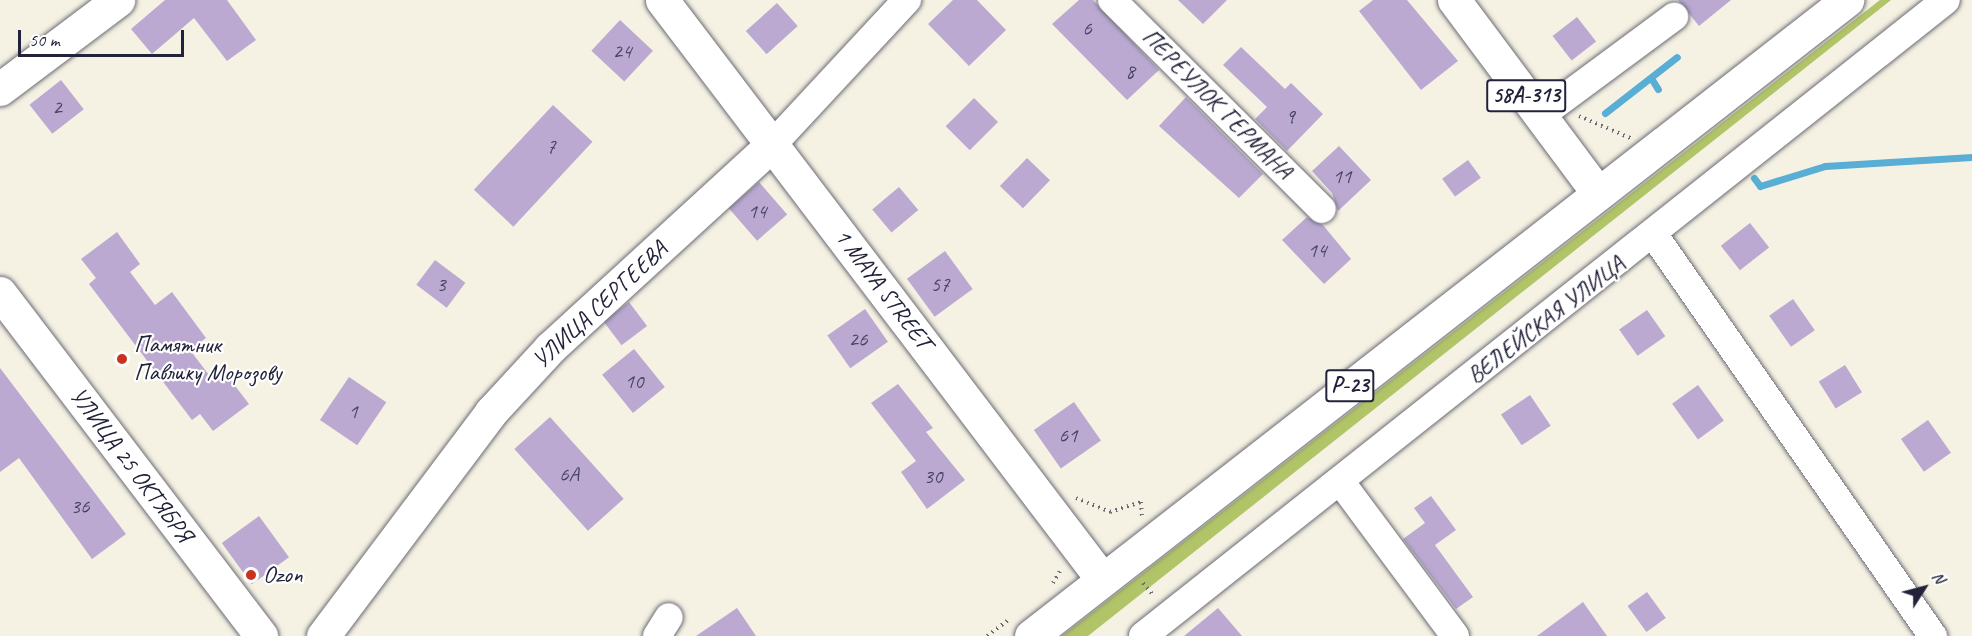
<!DOCTYPE html>
<html>
<head>
<meta charset="utf-8">
<style>
	body { margin:0 }
	#map { position:relative; width:1972px; height:636px; overflow:hidden; background:#f5f2e3; font-family:Caveat,sans-serif }
	div>[style] { position:absolute }
	.green>* { inset:0; background:#b1c568 }
	.stream>* { height:7px; margin:-3.5px; padding:0 3.5px; transform-origin:3.5px; border-radius:3.5px; background:#58aed5 }
	.building>* { inset:0; background:#bba9d2; transform-origin:0 0 }
	.path>* { height:4px; margin-top:-2px; transform-origin:0; background:repeating-linear-gradient(90deg,#6c6b76 0 1.5px,transparent 0 6px) }
	.roads { filter:drop-shadow(0 0 2px #6c6b76) drop-shadow(0 0 2px #6c6b76) }
	.minor>* { height:28px; margin:-14px; padding:0 14px; transform-origin:14px; border-radius:14px; background:#fff }
	.major>* { height:33px; margin:-16.5px; padding:0 16.5px; transform-origin:16.5px; border-radius:16.5px; background:#fff }
	.highway>* { height:33px; margin:-16.5px; padding:0 16.5px; transform-origin:16.5px; border-radius:16.5px; background:#fff }
	.dots>* { width:16px; height:16px; translate:-50% -50%; box-sizing:border-box; border:3px solid #fff; border-radius:50% }
	span { translate:-50% -50%; white-space:nowrap; text-align:center; line-height:1.15; -webkit-text-stroke:4.5px #fff; paint-order:stroke }
	.number-label { font-size:21px; color:#484461 }
	.number-label span { -webkit-text-stroke-width:0 }
	.shield-label span { padding:2px 4px; background:#fff; border:2px solid; border-radius:4px; -webkit-text-stroke-width:0 }
	.shield-label { font-size:22px; color:#22223b; font-weight:700 }
	.street-label { font-size:24px; color:#22223b }
	.poi-label { font-size:24px; color:#22223b }
	.left { translate:0 -50%; text-align:left }
	.north { position:absolute; left:1894px; top:558px; width:60px; height:60px; -webkit-text-stroke:4px #fff; paint-order:stroke; rotate:54deg; font-size:16px; font-weight:700; line-height:24px; text-align:center; color:#22223b }
	.north::after { content:''; display:block; margin:auto; width:21px; height:27px; background:#22223b; clip-path:polygon(50% 0,100% 100%,50% 72%,0 100%) }
	.scale { position:absolute; left:18px; top:30px; width:166px; height:27px; box-sizing:border-box; border:3px solid #22223b; border-top:0; padding-left:8px; font-size:18px; line-height:21px; white-space:nowrap; color:#22223b; -webkit-text-stroke:4px #fff; paint-order:stroke }
</style>
</head>
<body>
<div id="map">
	<div class="green">
		<div style="clip-path:polygon(1880px 0,1891px 0,1088px 636px,1062px 636px)"></div>
	</div>
	<div class="stream">
		<div style="left:1651px;top:78px;width:13px;rotate:58deg"></div>
		<div style="left:1605px;top:113px;width:91px;rotate:-37.9deg"></div>
		<div style="left:1754px;top:178px;width:10px;rotate:53deg"></div>
		<div style="left:1760px;top:186px;width:68px;rotate:-17.1deg"></div>
		<div style="left:1825px;top:166px;width:147px;rotate:-3.5deg"></div>
	</div>
	<div class="building">
		<div style="clip-path:polygon(165px 0,227px 0,256px 40px,227px 61px,194px 18px,152px 54px,131px 29px)"></div>
		<div style="clip-path:polygon(953px 0,977px 0,1006px 30px,969px 66px,928px 24px)"></div>
		<div style="clip-path:polygon(1079px 0,1093px 0,1159px 70px,1127px 100px,1052px 24px)"></div>
		<div style="clip-path:polygon(1178px 0,1227px 0,1203px 24px)"></div>
		<div style="clip-path:polygon(1373px 0,1407px 0,1458px 61px,1421px 90px,1359px 11px)"></div>
		<div style="clip-path:polygon(1731px 0,1699px 26px,1678px 0)"></div>
		<div style="left:777px;top:3px;width:31px;height:42px;rotate:48deg"></div>
		<div style="left:1577px;top:17px;width:31px;height:31px;rotate:52deg"></div>
		<div style="left:620px;top:20px;width:45px;height:42px;rotate:43deg"></div>
		<div style="clip-path:polygon(1241px 47px,1285px 89px,1291px 83px,1323px 114px,1287px 151px,1255px 119px,1267px 107px,1223px 65px)"></div>
		<div style="left:61px;top:80px;width:37px;height:40px;rotate:52deg"></div>
		<div style="clip-path:polygon(1186px 97px,1263px 174px,1239px 198px,1159px 126px)"></div>
		<div style="left:974px;top:98px;width:34px;height:40px;rotate:45deg"></div>
		<div style="left:553px;top:105px;width:54px;height:116px;rotate:43deg"></div>
		<div style="clip-path:polygon(1339px 146px,1371px 180px,1338px 211px,1332px 193px,1312px 171px)"></div>
		<div style="left:1027px;top:158px;width:32px;height:39px;rotate:44deg"></div>
		<div style="left:1468px;top:160px;width:22px;height:32px;rotate:54deg"></div>
		<div style="left:759px;top:182px;width:43px;height:40px;rotate:49deg"></div>
		<div style="left:899px;top:187px;width:30px;height:35px;rotate:50deg"></div>
		<div style="clip-path:polygon(1307px 217px,1323px 225px,1351px 259px,1324px 284px,1282px 240px)"></div>
		<div style="left:1750px;top:223px;width:31px;height:37px;rotate:52deg"></div>
		<div style="clip-path:polygon(117px 232px,140px 264px,130px 272px,155px 305px,172px 292px,206px 338px,190px 350px,215px 383px,226px 374px,249px 404px,213px 431px,200px 414px,192px 420px,89px 284px,96px 278px,81px 259px)"></div>
		<div style="left:945px;top:251px;width:47px;height:47px;rotate:54deg"></div>
		<div style="left:435px;top:260px;width:38px;height:31px;rotate:37deg"></div>
		<div style="left:1793px;top:299px;width:38px;height:29px;rotate:55deg"></div>
		<div style="left:629px;top:302px;width:30px;height:32px;rotate:53deg"></div>
		<div style="left:865px;top:309px;width:40px;height:46px;rotate:55deg"></div>
		<div style="left:1647px;top:310px;width:32px;height:34px;rotate:55deg"></div>
		<div style="left:634px;top:349px;width:49px;height:41px;rotate:51deg"></div>
		<div style="left:1845px;top:365px;width:32px;height:31px;rotate:58deg"></div>
		<div style="clip-path:polygon(0 368px,126px 534px,92px 559px,19px 458px,0 472px)"></div>
		<div style="left:349px;top:377px;width:45px;height:52px;rotate:34deg"></div>
		<div style="clip-path:polygon(898px 384px,933px 428px,926px 432px,965px 480px,927px 509px,901px 472px,916px 461px,871px 403px)"></div>
		<div style="left:1698px;top:385px;width:44px;height:32px;rotate:54deg"></div>
		<div style="left:1530px;top:395px;width:37px;height:35px;rotate:56deg"></div>
		<div style="left:1074px;top:402px;width:47px;height:49px;rotate:55deg"></div>
		<div style="left:550px;top:417px;width:110px;height:48px;rotate:48deg"></div>
		<div style="left:1928px;top:420px;width:40px;height:33px;rotate:55deg"></div>
		<div style="clip-path:polygon(1431px 496px,1456px 530px,1435px 545px,1473px 597px,1456px 609px,1403px 539px,1425px 523px,1414px 508px)"></div>
		<div style="left:259px;top:516px;width:51px;height:46px;rotate:54deg"></div>
		<div style="left:1647px;top:592px;width:32px;height:24px;rotate:54deg"></div>
		<div style="clip-path:polygon(1583px 602px,1607px 636px,1537px 636px)"></div>
		<div style="clip-path:polygon(737px 608px,756px 636px,696px 636px)"></div>
		<div style="clip-path:polygon(1218px 608px,1242px 636px,1184px 636px)"></div>
	</div>
	<div class="path">
		<div style="left:1579px;top:116px;width:56px;rotate:23.3deg"></div>
		<div style="left:1076px;top:498px;width:37px;rotate:22deg"></div>
		<div style="left:1110px;top:512px;width:33px;rotate:-18deg"></div>
		<div style="left:1141px;top:502px;width:14px;rotate:86deg"></div>
		<div style="left:1053px;top:583px;width:16px;rotate:-60deg"></div>
		<div style="left:1143px;top:583px;width:17px;rotate:50deg"></div>
		<div style="left:987px;top:636px;width:26px;rotate:-37deg"></div>
	</div>
	<div class="roads">
		<div class="minor">
			<div style="left:1112px;top:0;width:296px;rotate:44.9deg"></div>
			<div style="left:1540px;top:116px;width:167px;rotate:-36.5deg"></div>
			<div style="left:773px;top:144px;width:197px;rotate:-47.1deg"></div>
			<div style="left:1654px;top:235px;width:489px;rotate:55.2deg"></div>
			<div style="left:1340px;top:481px;width:193px;rotate:53.4deg"></div>
			<div style="left:657px;top:636px;width:22px;rotate:-58deg"></div>
			<div style="left:1143px;top:636px;width:1024px;rotate:-38.38deg"></div>
		</div>
		<div class="major">
			<div style="left:662px;top:0;width:727px;rotate:52.77deg"></div>
			<div style="left:1454px;top:0;width:239px;rotate:53.3deg"></div>
			<div style="left:0;top:89px;width:148px;rotate:-37deg"></div>
			<div style="left:0;top:293px;width:431px;rotate:52.7deg"></div>
			<div style="left:323px;top:636px;width:280px;rotate:-53.1deg"></div>
			<div style="left:491px;top:412px;width:87px;rotate:-47.3deg"></div>
			<div style="left:550px;top:348px;width:302px;rotate:-42.5deg"></div>
		</div>
		<div class="highway">
			<div style="left:1031px;top:636px;width:1035px;rotate:-37.93deg"></div>
		</div>
	</div>
	<div class="dots">
		<div style="left:122px;top:359px;background:#c8321e"></div>
		<div style="left:251px;top:575px;background:#c8321e"></div>
	</div>
	<div class="number-label">
		<span style="left:1087px;top:28px">6</span>
		<span style="left:622px;top:51px">24</span>
		<span style="left:1130px;top:71px">8</span>
		<span style="left:57px;top:107px">2</span>
		<span style="left:1290px;top:116px">9</span>
		<span style="left:551px;top:146px">7</span>
		<span style="left:1342px;top:176px">11</span>
		<span style="left:757px;top:211px">14</span>
		<span style="left:1317px;top:250px">14</span>
		<span style="left:441px;top:284px">3</span>
		<span style="left:940px;top:284px">57</span>
		<span style="left:858px;top:339px">26</span>
		<span style="left:634px;top:381px">10</span>
		<span style="left:353px;top:411px">1</span>
		<span style="left:1068px;top:435px">61</span>
		<span style="left:569px;top:474px">6А</span>
		<span style="left:933px;top:476px">30</span>
		<span style="left:80px;top:506px">36</span>
	</div>
	<div class="shield-label">
		<span style="left:1526px;top:96px">58А-313</span>
		<span style="left:1350px;top:386px">Р-23</span>
	</div>
	<div class="street-label">
		<span style="left:1217px;top:104px;rotate:45deg">ПЕРЕУЛОК ГЕРМАНА</span>
		<span style="left:883px;top:289px;rotate:53deg">1 MAYA STREET</span>
		<span style="left:600px;top:305px;rotate:-43deg">УЛИЦА СЕРГЕЕВА</span>
		<span style="left:1546px;top:320px;rotate:-38deg">ВЕЛЕЙСКАЯ УЛИЦА</span>
		<span style="left:131px;top:465px;rotate:53deg">УЛИЦА 25 ОКТЯБРЯ</span>
	</div>
	<div class="poi-label">
		<span class="left" style="left:134px;top:359px">Памятник<br>Павлику Морозову</span>
		<span class="left" style="left:263px;top:575px">Ozon</span>
	</div>
	<div class="north">N</div>
	<div class="scale">50 m</div>
</div>
</body>
</html>
